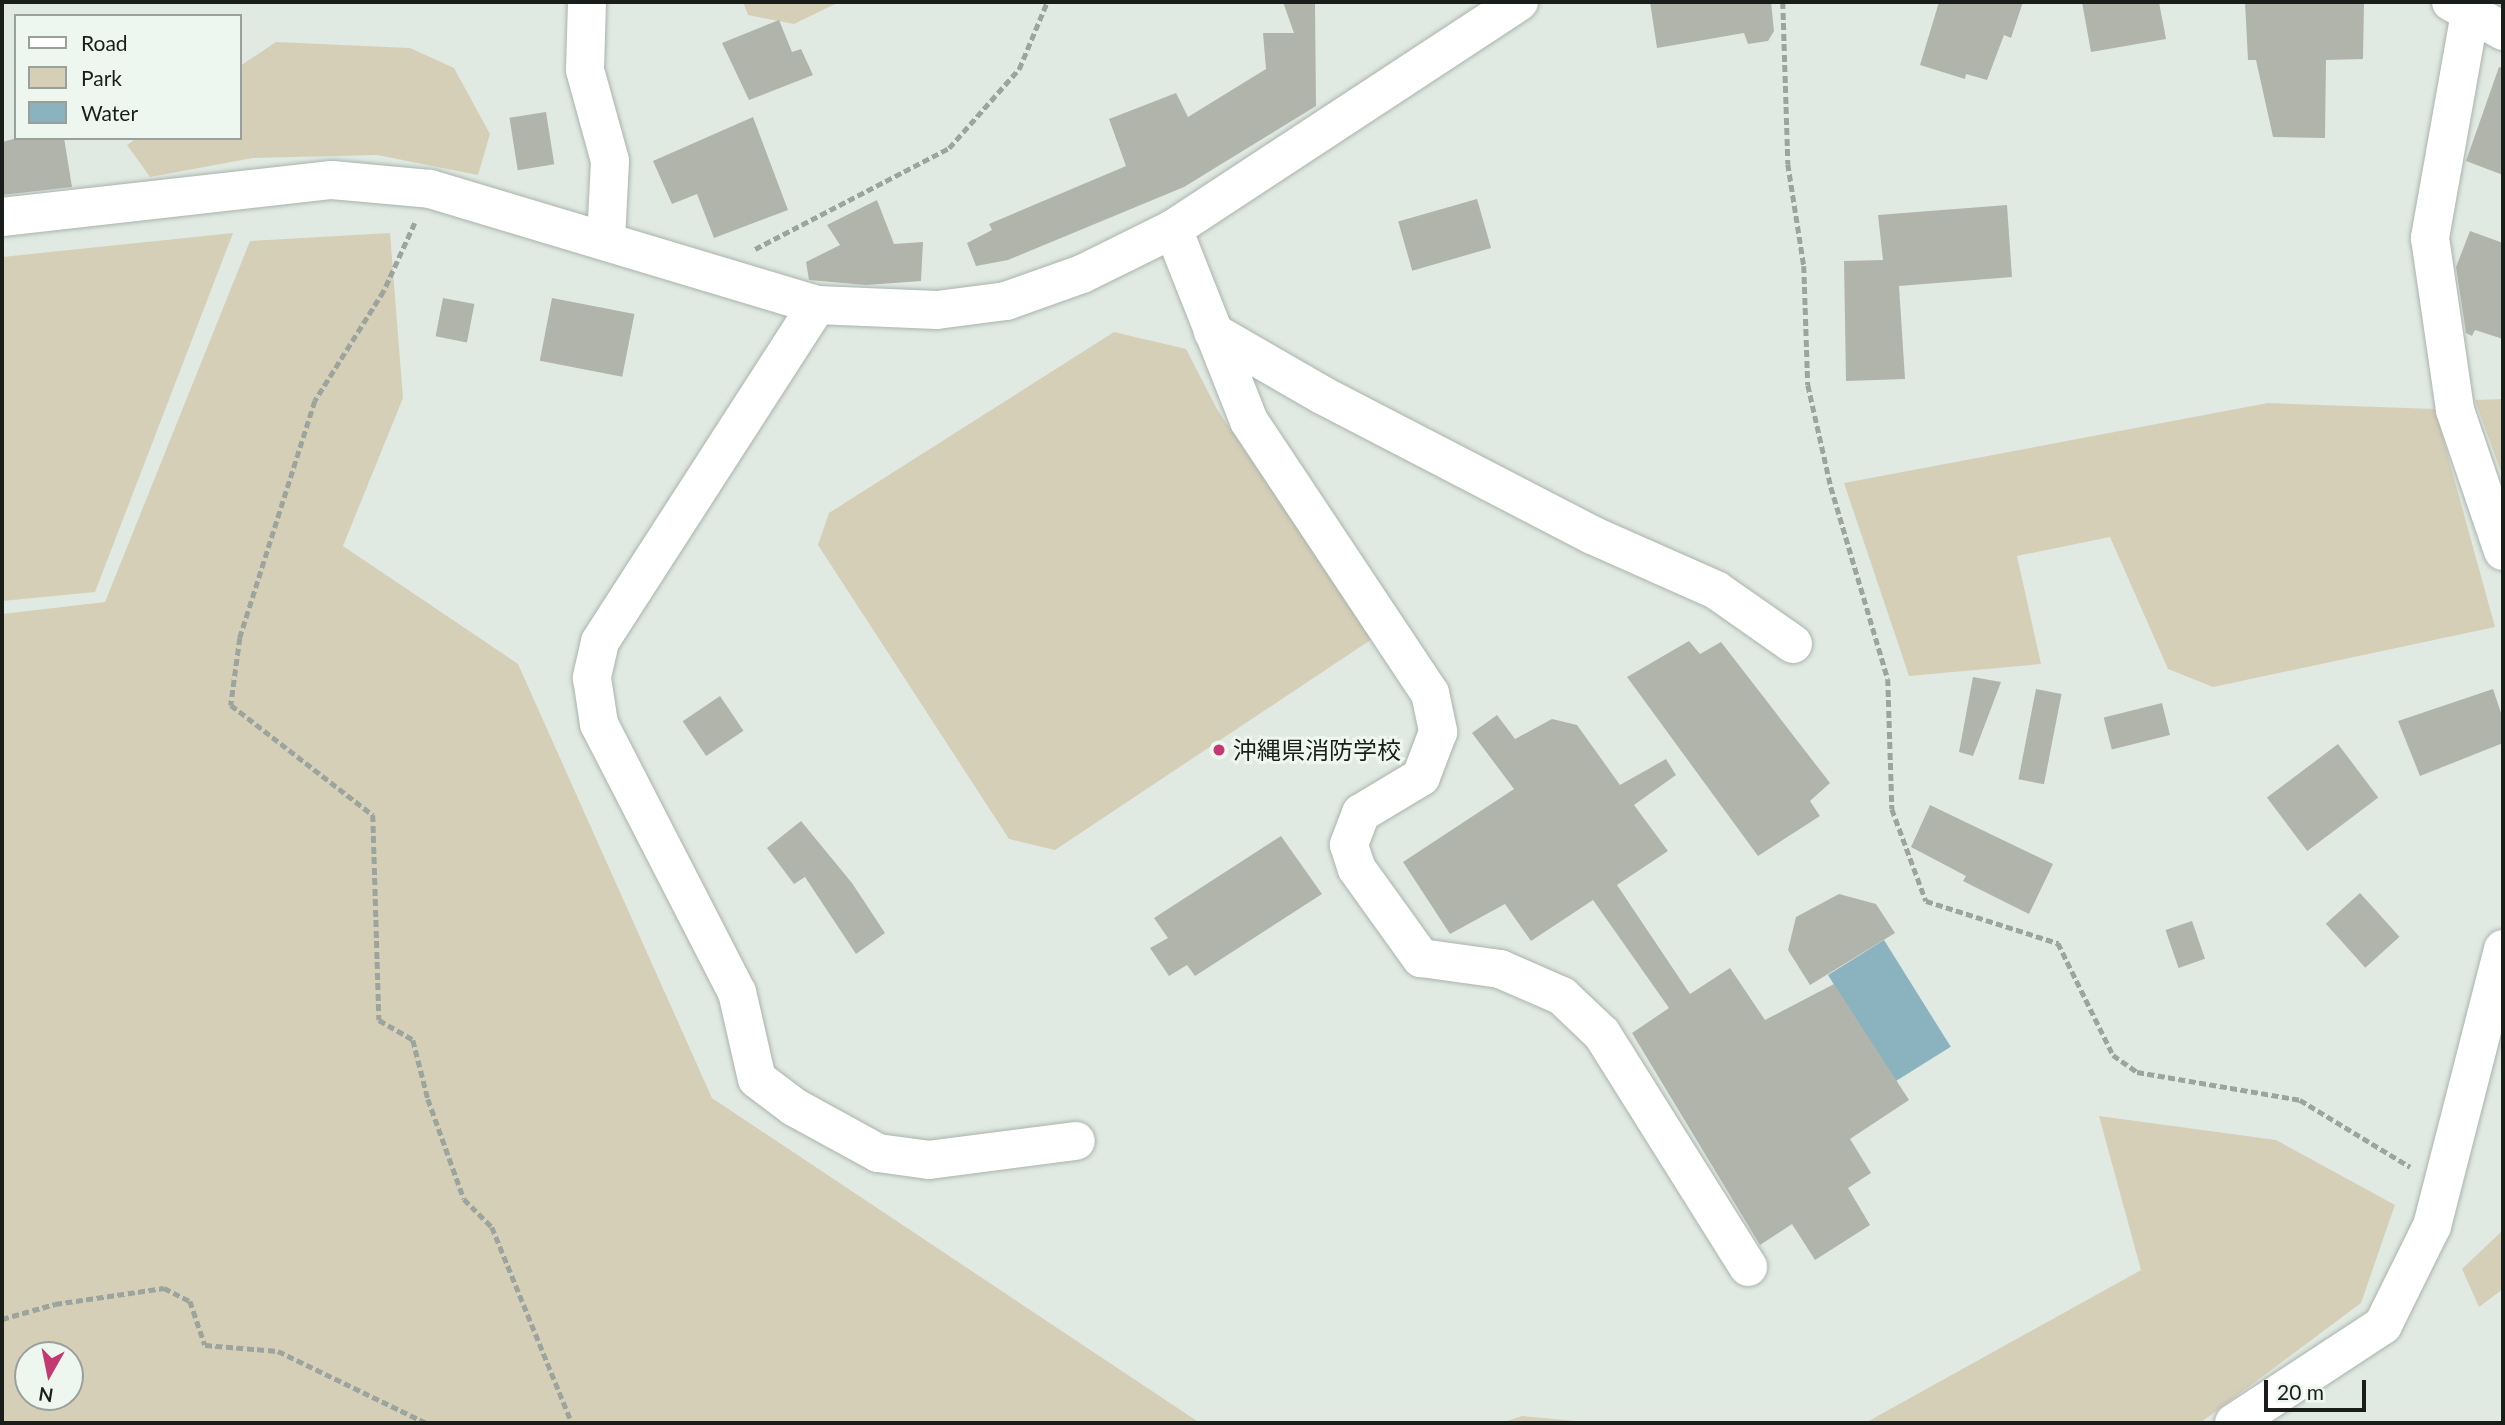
<!DOCTYPE html>
<html>
<head>
<meta charset="utf-8">
<style>
	body { margin:0 }
	#map { position:relative; width:2505px; height:1425px; overflow:hidden; background:#e0eae3; font-family:Lato,"Noto Sans JP",sans-serif }
	div>[style] { position:absolute }
	.green>* { inset:0; background:#d6cfb8 }
	.water>* { inset:0; background:#8ab3bf; transform-origin:0 0 }
	.building>* { inset:0; background:#b1b4ab; transform-origin:0 0 }
	.path>* { height:4.5px; margin-top:-2.25px; transform-origin:0; background:repeating-linear-gradient(90deg,#9ca49e 0 7px,transparent 0 10.5px) }
	.roads { filter:drop-shadow(0 0 2px #aab3ac) drop-shadow(0 0 2px #aab3ac) }
	.minor>* { height:38px; margin:-19px; padding:0 19px; transform-origin:19px; border-radius:19px; background:#fff }
	.major>* { height:38px; margin:-19px; padding:0 19px; transform-origin:19px; border-radius:19px; background:#fff }
	.dots>* { width:19px; height:19px; translate:-50% -50%; box-sizing:border-box; border:4px solid #edf7f0; border-radius:50% }
	span { translate:-50% -50%; white-space:nowrap; text-align:center; line-height:1.15; -webkit-text-stroke:6px #edf7f0; paint-order:stroke }
	.poi-label { font-size:24px; color:#1a1e1b }
	.left { translate:0 -50%; text-align:left }
	.frame { position:absolute; inset:0; border:4px solid #1a1e1b; pointer-events:none }
	.legend { position:absolute; left:14px; top:14px; width:228px; height:126px; box-sizing:border-box; background:#edf7f0; border:2px solid #99a09b; margin:0; padding:9px 12px; list-style:none; font-size:21px; color:#1a1e1b }
	.legend li { display:flex; align-items:center; gap:14px; height:35px }
	.legend b { width:35px; border:2px solid #99a09b }
	.north { position:absolute; left:14px; top:1341px; width:70px; height:70px; box-sizing:border-box; background:#edf7f0; border:2px solid #99a09b; border-radius:50%; rotate:189deg; font-size:19px; font-weight:700; line-height:28px; text-align:center; color:#1a1e1b }
	.north::after { content:''; display:block; margin:auto; width:24px; height:32px; background:#c33a73; clip-path:polygon(50% 0,100% 100%,50% 72%,0 100%) }
	.scale { position:absolute; left:2264px; top:1380px; width:102px; height:32px; box-sizing:border-box; border:4px solid #1a1e1b; border-top:0; padding-left:9px; font-size:21px; line-height:24px; white-space:nowrap; color:#1a1e1b; -webkit-text-stroke:5px #edf7f0; paint-order:stroke }
</style>
</head>
<body>
<div id="map">
	<div class="green">
		<div style="clip-path:polygon(743px 2px,839px 2px,794px 24px,748px 15px)"></div>
		<div style="clip-path:polygon(276px 42px,410px 48px,454px 68px,490px 134px,478px 175px,377px 155px,253px 158px,150px 177px,127px 145px,137px 138px,240px 138px,240px 66px)"></div>
		<div style="clip-path:polygon(233px 233px,95px 592px,2px 601px,2px 257px)"></div>
		<div style="clip-path:polygon(evenodd,390px 233px,403px 398px,343px 546px,518px 664px,712px 1098px,1200px 1423px,2px 1423px,2px 614px,105px 602px,250px 241px,390px 233px,70px 1355px,70px 1397px,28px 1397px,28px 1355px,70px 1355px)"></div>
		<div style="clip-path:polygon(1114px 332px,1186px 349px,1217px 409px,1372px 639px,1055px 850px,1009px 839px,818px 545px,829px 513px)"></div>
		<div style="clip-path:polygon(2503px 399px,2503px 477px,2475px 400px)"></div>
		<div style="clip-path:polygon(2268px 403px,2435px 409px,2495px 627px,2213px 687px,2168px 669px,2110px 537px,2017px 556px,2041px 664px,1909px 676px,1844px 483px)"></div>
		<div style="clip-path:polygon(2099px 1116px,2276px 1140px,2395px 1205px,2361px 1303px,2200px 1423px,1865px 1423px,2141px 1270px)"></div>
		<div style="clip-path:polygon(2503px 1230px,2503px 1289px,2479px 1307px,2462px 1269px)"></div>
		<div style="clip-path:polygon(1522px 1416px,1598px 1423px,1599px 1423px,1501px 1423px)"></div>
	</div>
	<div class="water">
		<div style="left:1884px;top:940px;width:126px;height:66px;rotate:58deg"></div>
	</div>
	<div class="building">
		<div style="clip-path:polygon(1283px 2px,1315px 2px,1316px 106px,1184px 187px,1008px 260px,976px 266px,967px 243px,992px 230px,989px 224px,1126px 166px,1109px 119px,1176px 93px,1188px 117px,1266px 69px,1263px 33px,1294px 33px)"></div>
		<div style="clip-path:polygon(1650px 2px,1771px 2px,1774px 31px,1768px 41px,1748px 44px,1744px 33px,1657px 48px)"></div>
		<div style="clip-path:polygon(1939px 2px,2023px 2px,2011px 38px,2004px 35px,1987px 80px,1966px 74px,1965px 79px,1920px 65px)"></div>
		<div style="clip-path:polygon(2082px 2px,2159px 2px,2166px 39px,2091px 52px)"></div>
		<div style="clip-path:polygon(2245px 2px,2364px 2px,2363px 59px,2326px 60px,2325px 138px,2273px 137px,2256px 60px,2248px 60px)"></div>
		<div style="clip-path:polygon(779px 20px,792px 52px,801px 49px,813px 75px,749px 100px,722px 43px)"></div>
		<div style="clip-path:polygon(2499px 67px,2503px 68px,2503px 175px,2466px 161px)"></div>
		<div style="left:546px;top:112px;width:53px;height:37px;rotate:81deg"></div>
		<div style="clip-path:polygon(753px 117px,788px 210px,714px 238px,697px 194px,672px 204px,653px 161px)"></div>
		<div style="clip-path:polygon(17px 138px,64px 138px,72px 187px,2px 195px,2px 142px)"></div>
		<div style="left:1477px;top:199px;width:51px;height:82px;rotate:74deg"></div>
		<div style="clip-path:polygon(877px 200px,894px 244px,923px 242px,921px 281px,866px 285px,809px 280px,806px 262px,840px 245px,827px 225px)"></div>
		<div style="clip-path:polygon(2007px 205px,2012px 277px,1899px 286px,1905px 379px,1846px 381px,1844px 261px,1883px 260px,1878px 215px)"></div>
		<div style="clip-path:polygon(2470px 231px,2503px 243px,2503px 339px,2475px 330px,2472px 336px,2466px 333px,2456px 267px)"></div>
		<div style="left:443px;top:298px;width:32px;height:39px;rotate:11deg"></div>
		<div style="left:552px;top:298px;width:84px;height:64px;rotate:11deg"></div>
		<div style="clip-path:polygon(1689px 641px,1700px 654px,1721px 642px,1830px 783px,1810px 801px,1820px 816px,1758px 856px,1627px 677px)"></div>
		<div style="clip-path:polygon(1973px 677px,2001px 682px,1973px 756px,1959px 752px)"></div>
		<div style="left:2036px;top:689px;width:26px;height:92px;rotate:11deg"></div>
		<div style="clip-path:polygon(2493px 689px,2503px 719px,2503px 743px,2420px 776px,2398px 721px)"></div>
		<div style="left:720px;top:696px;width:42px;height:45px;rotate:56deg"></div>
		<div style="left:2162px;top:703px;width:33px;height:60px;rotate:76deg"></div>
		<div style="clip-path:polygon(1497px 715px,1515px 739px,1552px 719px,1577px 725px,1620px 785px,1666px 759px,1676px 775px,1634px 805px,1668px 851px,1617px 885px,1690px 994px,1730px 968px,1765px 1020px,1834px 984px,1909px 1100px,1850px 1139px,1871px 1173px,1848px 1188px,1870px 1225px,1815px 1260px,1792px 1224px,1760px 1245px,1632px 1033px,1669px 1008px,1593px 900px,1531px 941px,1505px 904px,1450px 934px,1403px 862px,1514px 789px,1472px 733px)"></div>
		<div style="left:2338px;top:744px;width:67px;height:89px;rotate:53deg"></div>
		<div style="clip-path:polygon(1930px 805px,2053px 864px,2029px 914px,1963px 881px,1966px 876px,1911px 847px)"></div>
		<div style="clip-path:polygon(801px 821px,852px 883px,885px 933px,856px 954px,805px 877px,794px 884px,767px 848px)"></div>
		<div style="clip-path:polygon(1281px 836px,1322px 894px,1195px 976px,1187px 965px,1169px 976px,1150px 948px,1168px 938px,1154px 918px)"></div>
		<div style="left:2360px;top:893px;width:59px;height:46px;rotate:48deg"></div>
		<div style="clip-path:polygon(1839px 894px,1876px 904px,1895px 933px,1810px 985px,1788px 950px,1796px 917px)"></div>
		<div style="left:2192px;top:921px;width:40px;height:28px;rotate:71deg"></div>
	</div>
	<div class="path">
		<div style="left:1783px;top:2px;width:162px;rotate:88.2deg"></div>
		<div style="left:1788px;top:164px;width:103px;rotate:81.1deg"></div>
		<div style="left:1804px;top:266px;width:119px;rotate:88.1deg"></div>
		<div style="left:1808px;top:385px;width:105px;rotate:77.3deg"></div>
		<div style="left:1831px;top:487px;width:200px;rotate:73.5deg"></div>
		<div style="left:1888px;top:679px;width:130px;rotate:88.2deg"></div>
		<div style="left:1892px;top:809px;width:98px;rotate:69.7deg"></div>
		<div style="left:1926px;top:901px;width:139px;rotate:17.7deg"></div>
		<div style="left:2058px;top:943px;width:125px;rotate:63.8deg"></div>
		<div style="left:2113px;top:1055px;width:29px;rotate:35deg"></div>
		<div style="left:2137px;top:1072px;width:165px;rotate:9.7deg"></div>
		<div style="left:2300px;top:1100px;width:129px;rotate:31.3deg"></div>
		<div style="left:415px;top:223px;width:75px;rotate:114.5deg"></div>
		<div style="left:384px;top:291px;width:130px;rotate:122.1deg"></div>
		<div style="left:315px;top:401px;width:249px;rotate:107.6deg"></div>
		<div style="left:240px;top:638px;width:68px;rotate:97.7deg"></div>
		<div style="left:231px;top:705px;width:180px;rotate:37.8deg"></div>
		<div style="left:373px;top:815px;width:205px;rotate:88.3deg"></div>
		<div style="left:379px;top:1020px;width:39px;rotate:30deg"></div>
		<div style="left:413px;top:1040px;width:61px;rotate:75.7deg"></div>
		<div style="left:428px;top:1099px;width:106px;rotate:70.2deg"></div>
		<div style="left:464px;top:1199px;width:40px;rotate:45deg"></div>
		<div style="left:492px;top:1227px;width:212px;rotate:67.8deg"></div>
		<div style="left:755px;top:249px;width:219px;rotate:-27.5deg"></div>
		<div style="left:949px;top:148px;width:106px;rotate:-48.5deg"></div>
		<div style="left:1019px;top:69px;width:73px;rotate:-67.3deg"></div>
		<div style="left:2px;top:1319px;width:55px;rotate:-15.8deg"></div>
		<div style="left:55px;top:1304px;width:110px;rotate:-8.4deg"></div>
		<div style="left:164px;top:1288px;width:29px;rotate:27deg"></div>
		<div style="left:190px;top:1301px;width:46px;rotate:71.2deg"></div>
		<div style="left:205px;top:1345px;width:73px;rotate:4.7deg"></div>
		<div style="left:278px;top:1351px;width:165px;rotate:25.9deg"></div>
	</div>
	<div class="roads">
		<div class="minor">
			<div style="left:587px;top:2px;width:68px;rotate:91.7deg"></div>
			<div style="left:585px;top:70px;width:94px;rotate:74.6deg"></div>
			<div style="left:610px;top:161px;width:79px;rotate:92.9deg"></div>
			<div style="left:2470px;top:13px;width:229px;rotate:100.1deg"></div>
			<div style="left:2430px;top:238px;width:174px;rotate:81.7deg"></div>
			<div style="left:2455px;top:410px;width:149px;rotate:71.2deg"></div>
			<div style="left:2px;top:217px;width:332px;rotate:-6.4deg"></div>
			<div style="left:332px;top:180px;width:98px;rotate:5.2deg"></div>
			<div style="left:430px;top:189px;width:404px;rotate:16.7deg"></div>
			<div style="left:817px;top:305px;width:120px;rotate:2.4deg"></div>
			<div style="left:937px;top:310px;width:70px;rotate:-7.4deg"></div>
			<div style="left:1006px;top:301px;width:81px;rotate:-19.6deg"></div>
			<div style="left:1082px;top:274px;width:102px;rotate:-26.3deg"></div>
			<div style="left:1173px;top:229px;width:414px;rotate:-33.3deg"></div>
			<div style="left:1173px;top:229px;width:206px;rotate:68.4deg"></div>
			<div style="left:1249px;top:421px;width:327px;rotate:56.4deg"></div>
			<div style="left:1430px;top:693px;width:40px;rotate:78deg"></div>
			<div style="left:1438px;top:732px;width:48px;rotate:110.7deg"></div>
			<div style="left:1421px;top:777px;width:70px;rotate:149deg"></div>
			<div style="left:1361px;top:813px;width:34px;rotate:111deg"></div>
			<div style="left:1349px;top:845px;width:25px;rotate:72deg"></div>
			<div style="left:1357px;top:869px;width:110px;rotate:54.3deg"></div>
			<div style="left:1421px;top:958px;width:80px;rotate:7.9deg"></div>
			<div style="left:1500px;top:969px;width:68px;rotate:23.5deg"></div>
			<div style="left:1562px;top:996px;width:55px;rotate:43.5deg"></div>
			<div style="left:1602px;top:1034px;width:275px;rotate:57.9deg"></div>
			<div style="left:817px;top:305px;width:401px;rotate:122.8deg"></div>
			<div style="left:600px;top:642px;width:37px;rotate:103deg"></div>
			<div style="left:592px;top:678px;width:47px;rotate:81.3deg"></div>
			<div style="left:599px;top:724px;width:301px;rotate:62.8deg"></div>
			<div style="left:737px;top:992px;width:89px;rotate:77.1deg"></div>
			<div style="left:757px;top:1079px;width:46px;rotate:37.1deg"></div>
			<div style="left:794px;top:1107px;width:96px;rotate:28.7deg"></div>
			<div style="left:878px;top:1153px;width:51px;rotate:7.8deg"></div>
			<div style="left:929px;top:1160px;width:148px;rotate:-7.4deg"></div>
			<div style="left:1213px;top:332px;width:126px;rotate:30deg"></div>
			<div style="left:1322px;top:395px;width:304px;rotate:27.4deg"></div>
			<div style="left:1592px;top:535px;width:136px;rotate:23.9deg"></div>
			<div style="left:1716px;top:590px;width:94px;rotate:35deg"></div>
			<div style="left:2234px;top:1423px;width:178px;rotate:-33.3deg"></div>
			<div style="left:2383px;top:1325px;width:110px;rotate:-63.7deg"></div>
			<div style="left:2432px;top:1226px;width:286px;rotate:-75.6deg"></div>
		</div>
		<div class="major">
			<div style="left:2451px;top:2px;width:60px;rotate:29.1deg"></div>
		</div>
	</div>
	<div class="dots">
		<div style="left:1219px;top:750px;background:#c33a73"></div>
	</div>
	<div class="poi-label">
		<span class="left" style="left:1233px;top:750px">沖縄県消防学校</span>
	</div>
	<div class="frame"></div>
	<ul class="legend">
	<li><b style="height:9px;background:#fff"></b>Road</li>
	<li><b style="height:19px;background:#d6cfb8"></b>Park</li>
	<li><b style="height:19px;background:#8ab3bf"></b>Water</li>
	</ul>
	<div class="north">N</div>
	<div class="scale">20 m</div>
</div>
</body>
</html>
